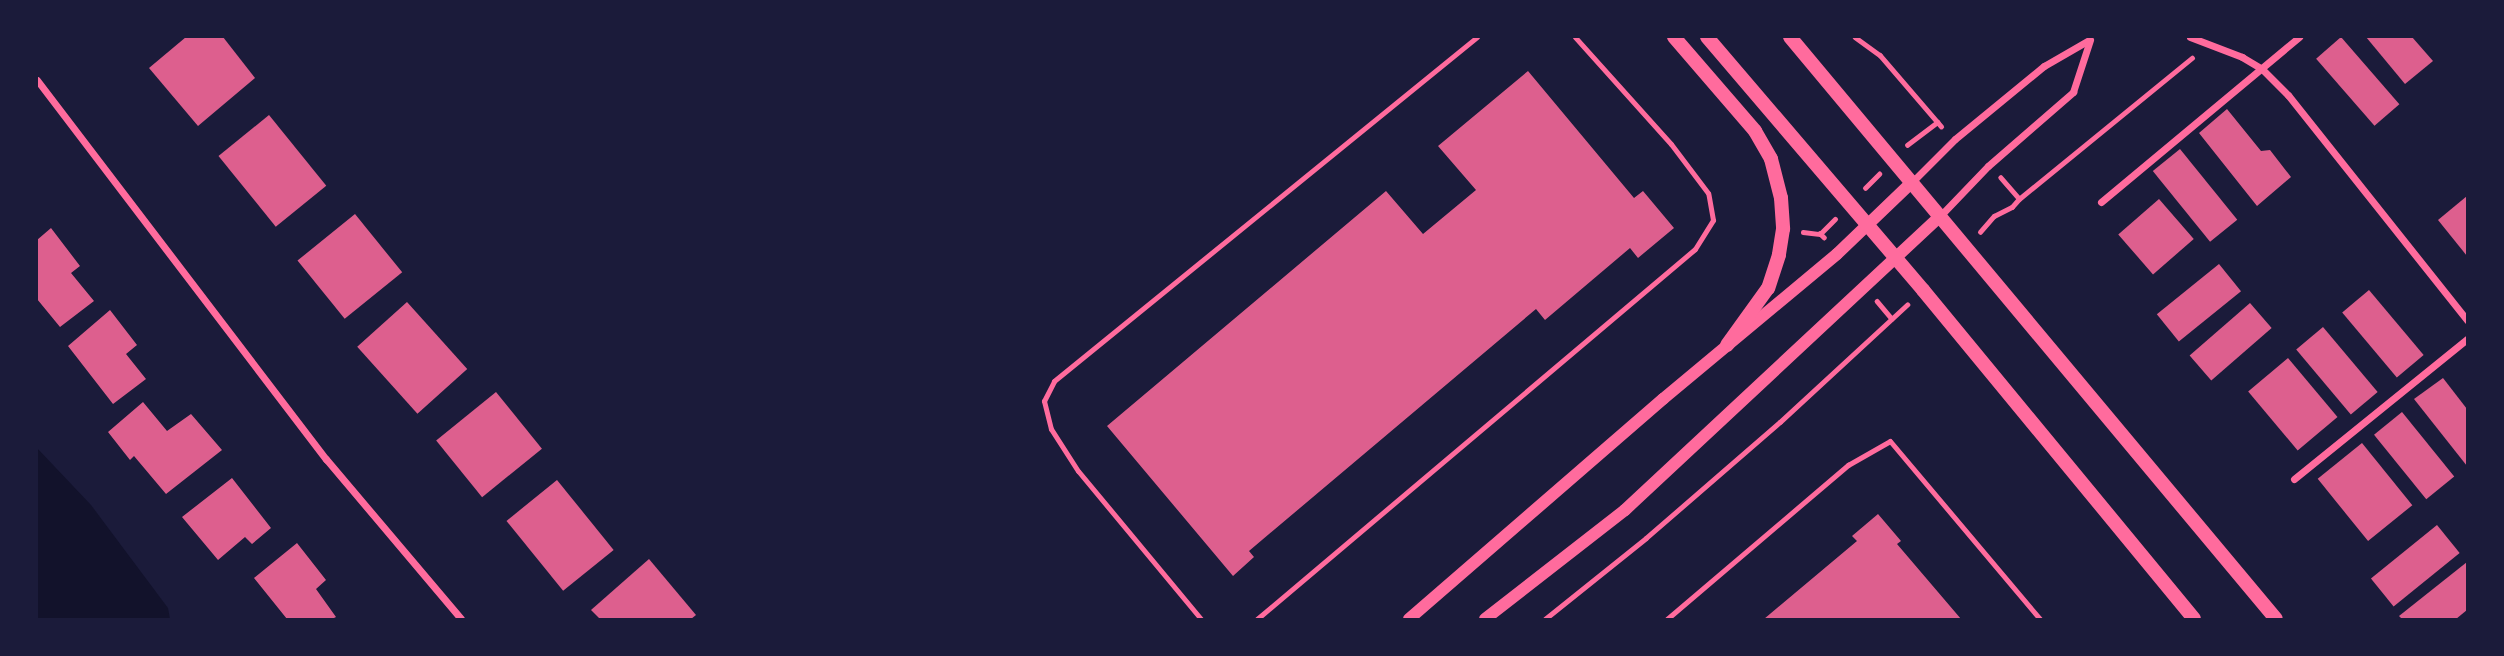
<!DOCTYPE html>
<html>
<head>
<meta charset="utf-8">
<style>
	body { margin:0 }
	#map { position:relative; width:2504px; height:656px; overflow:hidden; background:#1b1b3a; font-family:Manrope,sans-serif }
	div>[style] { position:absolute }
	.water>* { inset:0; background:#12122b }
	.building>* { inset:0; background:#dd5f8e; transform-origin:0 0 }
	.path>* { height:4.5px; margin:-2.25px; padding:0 2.25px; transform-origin:2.25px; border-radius:2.25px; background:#ff6b9d }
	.service>* { height:5px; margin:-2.5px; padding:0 2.5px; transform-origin:2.5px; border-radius:2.5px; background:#ff6b9d }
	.minor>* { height:7px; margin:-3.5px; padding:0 3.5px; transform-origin:3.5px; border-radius:3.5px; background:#ff6b9d }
	.tertiary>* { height:12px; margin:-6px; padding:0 6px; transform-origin:6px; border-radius:6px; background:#ff6b9d }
	.secondary>* { height:14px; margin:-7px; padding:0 7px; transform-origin:7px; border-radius:7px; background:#ff6b9d }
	span { translate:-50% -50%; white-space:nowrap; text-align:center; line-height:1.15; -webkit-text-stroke:5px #1b1b3a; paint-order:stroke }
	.frame { position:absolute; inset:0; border:38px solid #1b1b3a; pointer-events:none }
</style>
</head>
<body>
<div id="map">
	<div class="water">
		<div style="clip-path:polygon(37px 448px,91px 505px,168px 608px,170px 619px,37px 619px)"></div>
	</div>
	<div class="building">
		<div style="clip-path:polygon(186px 37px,223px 37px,255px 78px,198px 126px,149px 68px)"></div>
		<div style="left:2341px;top:37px;width:89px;height:33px;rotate:49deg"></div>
		<div style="clip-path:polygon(2366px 37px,2412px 37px,2433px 61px,2405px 84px)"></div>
		<div style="clip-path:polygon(1528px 71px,1634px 198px,1643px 191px,1674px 228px,1638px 258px,1630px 248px,1545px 320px,1536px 309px,1249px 551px,1254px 557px,1233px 576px,1107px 426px,1386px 191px,1423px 234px,1476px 190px,1438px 146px)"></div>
		<div style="clip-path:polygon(2227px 109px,2261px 151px,2270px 150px,2291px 177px,2257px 206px,2199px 133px)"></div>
		<div style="left:269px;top:115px;width:91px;height:65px;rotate:51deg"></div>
		<div style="left:2180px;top:149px;width:91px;height:35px;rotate:51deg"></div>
		<div style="clip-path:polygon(2467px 196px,2467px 256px,2438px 220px)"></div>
		<div style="left:2159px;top:199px;width:53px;height:54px;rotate:49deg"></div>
		<div style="left:355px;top:214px;width:75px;height:74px;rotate:51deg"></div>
		<div style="clip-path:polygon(51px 228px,80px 266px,71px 273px,94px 301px,60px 327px,37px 299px,37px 240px)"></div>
		<div style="left:2219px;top:264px;width:35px;height:80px;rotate:51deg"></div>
		<div style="left:2369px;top:290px;width:85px;height:35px;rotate:50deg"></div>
		<div style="left:407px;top:302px;width:90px;height:67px;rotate:48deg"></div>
		<div style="left:2250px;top:303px;width:33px;height:80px;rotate:49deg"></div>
		<div style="clip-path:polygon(110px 310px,137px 345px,126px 354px,146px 379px,113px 404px,68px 346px)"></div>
		<div style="left:2323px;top:327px;width:85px;height:35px;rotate:50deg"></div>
		<div style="left:2288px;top:358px;width:77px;height:52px;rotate:50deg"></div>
		<div style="clip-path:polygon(2443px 378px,2467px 409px,2467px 466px,2414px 399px)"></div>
		<div style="left:496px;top:392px;width:73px;height:77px;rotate:51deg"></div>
		<div style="clip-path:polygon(143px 402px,167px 431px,191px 414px,222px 450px,166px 494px,134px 456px,130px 460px,108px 432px)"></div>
		<div style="left:2402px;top:412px;width:83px;height:36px;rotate:51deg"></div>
		<div style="left:2362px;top:443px;width:80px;height:57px;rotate:51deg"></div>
		<div style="clip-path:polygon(232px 478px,271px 528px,252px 544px,245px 537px,218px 560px,182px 517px)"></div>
		<div style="left:557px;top:480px;width:90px;height:65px;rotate:51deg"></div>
		<div style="clip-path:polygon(1878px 514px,1901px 541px,1897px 544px,1961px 619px,1764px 619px,1857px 541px,1852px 536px)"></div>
		<div style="left:2437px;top:525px;width:36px;height:85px;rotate:51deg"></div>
		<div style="clip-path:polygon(297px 543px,326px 580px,316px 589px,336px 617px,332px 619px,287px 619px,254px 578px)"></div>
		<div style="clip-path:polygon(649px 559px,696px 615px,691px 619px,600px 619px,591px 610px)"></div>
		<div style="clip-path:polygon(2467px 562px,2467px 610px,2456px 619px,2402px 619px,2399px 616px)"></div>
	</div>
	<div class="path">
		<div style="left:1855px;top:37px;width:31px;rotate:36deg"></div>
		<div style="left:1880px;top:55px;width:94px;rotate:49.3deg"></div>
		<div style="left:1907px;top:145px;width:38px;rotate:-37deg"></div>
		<div style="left:1865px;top:188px;width:20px;rotate:-45deg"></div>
		<div style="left:2019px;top:199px;width:223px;rotate:-39.2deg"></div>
		<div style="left:1803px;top:232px;width:17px;rotate:7deg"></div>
		<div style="left:1980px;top:232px;width:21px;rotate:-49deg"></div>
		<div style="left:1994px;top:216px;width:20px;rotate:-27deg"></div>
		<div style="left:2012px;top:207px;width:11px;rotate:-49deg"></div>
		<div style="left:2019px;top:199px;width:28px;rotate:-131deg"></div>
		<div style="left:1824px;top:238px;width:6px;rotate:-135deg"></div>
		<div style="left:1820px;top:234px;width:21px;rotate:-45deg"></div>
		<div style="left:1877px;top:301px;width:23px;rotate:50deg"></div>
		<div style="left:1545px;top:619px;width:129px;rotate:-38.7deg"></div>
		<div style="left:1646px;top:538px;width:177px;rotate:-40.9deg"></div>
		<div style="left:1780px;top:422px;width:173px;rotate:-42.7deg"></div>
	</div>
	<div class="service">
		<div style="left:1201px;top:619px;width:192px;rotate:-129.7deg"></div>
		<div style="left:1078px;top:471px;width:50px;rotate:-122.7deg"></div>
		<div style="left:1051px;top:429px;width:29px;rotate:-104deg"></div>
		<div style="left:1044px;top:401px;width:22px;rotate:-63deg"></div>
		<div style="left:1054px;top:381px;width:545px;rotate:-39.12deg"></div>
		<div style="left:1257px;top:619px;width:573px;rotate:-40.19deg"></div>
		<div style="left:1695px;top:249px;width:34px;rotate:-58deg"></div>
		<div style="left:1713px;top:220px;width:27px;rotate:-100deg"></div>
		<div style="left:1708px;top:193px;width:61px;rotate:-127.1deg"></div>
		<div style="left:1671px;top:144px;width:144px;rotate:-131.9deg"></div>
		<div style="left:1667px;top:619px;width:238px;rotate:-40.4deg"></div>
		<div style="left:1848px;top:465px;width:48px;rotate:-29.7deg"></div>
		<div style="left:1890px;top:441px;width:233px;rotate:49.9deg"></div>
	</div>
	<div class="minor">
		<div style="left:2190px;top:37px;width:56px;rotate:21deg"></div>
		<div style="left:2242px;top:57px;width:23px;rotate:31deg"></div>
		<div style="left:2262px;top:69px;width:37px;rotate:45deg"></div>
		<div style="left:2288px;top:95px;width:288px;rotate:51.5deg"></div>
		<div style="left:37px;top:80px;width:477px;rotate:52.7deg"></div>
		<div style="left:326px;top:459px;width:209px;rotate:49.8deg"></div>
		<div style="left:1913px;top:181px;width:59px;rotate:-45deg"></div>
		<div style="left:1955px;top:139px;width:115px;rotate:-39.4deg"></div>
		<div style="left:2044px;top:66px;width:52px;rotate:-30deg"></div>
		<div style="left:2101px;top:202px;width:258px;rotate:-39.8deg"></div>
		<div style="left:1941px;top:215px;width:68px;rotate:-46.2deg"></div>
		<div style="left:1988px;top:166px;width:113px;rotate:-41deg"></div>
		<div style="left:2073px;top:92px;width:55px;rotate:-71.9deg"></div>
		<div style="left:2294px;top:479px;width:223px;rotate:-39deg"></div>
	</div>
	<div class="tertiary">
		<div style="left:1409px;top:619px;width:336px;rotate:-40.9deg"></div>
		<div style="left:1663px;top:399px;width:226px;rotate:-39.8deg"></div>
		<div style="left:1837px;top:254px;width:105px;rotate:-43.8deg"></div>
		<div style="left:1485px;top:619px;width:177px;rotate:-37.9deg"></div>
		<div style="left:1625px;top:510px;width:432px;rotate:-43deg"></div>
	</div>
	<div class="secondary">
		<div style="left:1674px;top:37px;width:124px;rotate:49.2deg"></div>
		<div style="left:1755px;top:131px;width:32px;rotate:60deg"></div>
		<div style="left:1771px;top:159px;width:40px;rotate:75.6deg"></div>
		<div style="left:1781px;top:198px;width:31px;rotate:86deg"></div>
		<div style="left:1783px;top:229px;width:26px;rotate:99deg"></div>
		<div style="left:1779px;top:255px;width:35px;rotate:108deg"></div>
		<div style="left:1768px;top:288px;width:70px;rotate:125.7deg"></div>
		<div style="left:1707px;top:37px;width:333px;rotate:49.5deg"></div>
		<div style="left:1923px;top:290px;width:426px;rotate:50.5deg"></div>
		<div style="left:1790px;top:37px;width:758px;rotate:50.14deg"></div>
	</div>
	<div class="frame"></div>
</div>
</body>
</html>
